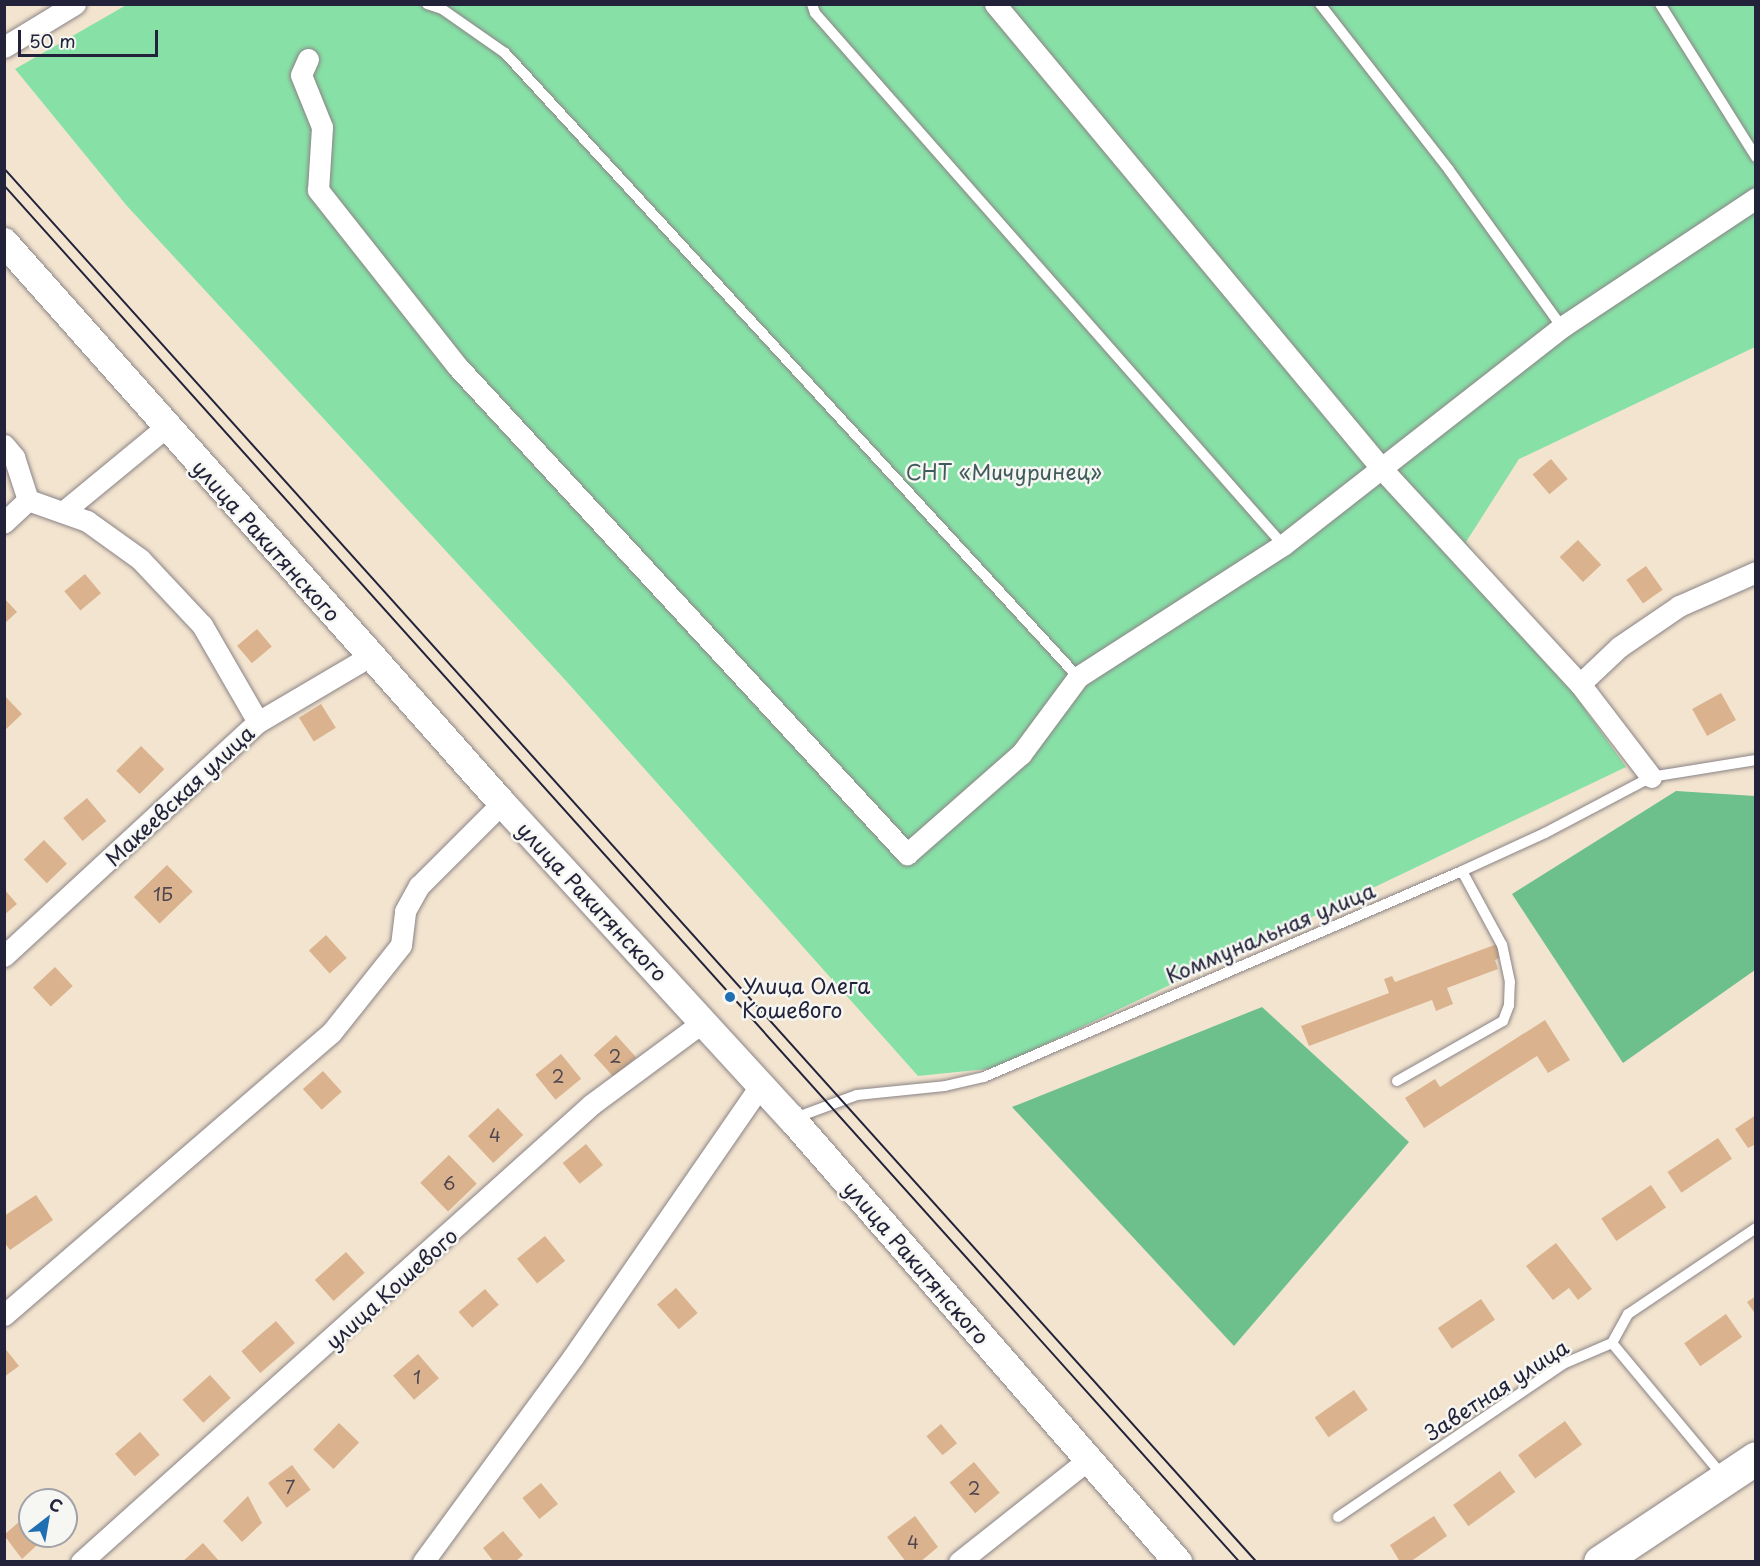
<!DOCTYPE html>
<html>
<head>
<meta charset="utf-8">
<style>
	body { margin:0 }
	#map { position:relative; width:1760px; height:1566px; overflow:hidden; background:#f3e4cf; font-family:"Playpen Sans",sans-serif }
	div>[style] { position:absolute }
	.green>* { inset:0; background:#87e1a7 }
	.forest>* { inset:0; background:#6dbf8c }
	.building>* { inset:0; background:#dab38e; transform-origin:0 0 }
	.roads { filter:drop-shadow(0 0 2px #8a8385) drop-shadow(0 0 2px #8a8385) }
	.lane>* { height:10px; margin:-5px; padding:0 5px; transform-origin:5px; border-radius:5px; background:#fff }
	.street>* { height:21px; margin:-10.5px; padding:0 10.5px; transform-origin:10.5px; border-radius:10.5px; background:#fff }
	.secondary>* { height:28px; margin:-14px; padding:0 14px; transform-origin:14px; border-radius:14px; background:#fff }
	.primary>* { height:33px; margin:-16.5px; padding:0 16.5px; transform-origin:16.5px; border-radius:16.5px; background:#fff }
	.tram>* { height:1.5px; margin:-0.75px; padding:0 0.75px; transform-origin:0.75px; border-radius:0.75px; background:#22223b }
	.dots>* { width:16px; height:16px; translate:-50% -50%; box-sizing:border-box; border:3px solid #f6f6f2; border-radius:50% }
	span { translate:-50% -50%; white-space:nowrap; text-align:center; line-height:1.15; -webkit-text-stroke:5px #f6f6f2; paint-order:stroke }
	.number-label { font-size:18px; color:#504650 }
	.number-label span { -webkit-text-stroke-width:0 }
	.park-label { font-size:21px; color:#405b5b }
	.street-label { font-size:21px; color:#22223b }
	.poi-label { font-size:21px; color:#22223b }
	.left { translate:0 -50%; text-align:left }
	.frame { position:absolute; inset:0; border:6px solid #22223b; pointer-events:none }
	.north { position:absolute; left:18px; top:1488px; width:60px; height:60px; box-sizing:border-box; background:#f6f6f2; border:2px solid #a1a1a9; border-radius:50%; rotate:31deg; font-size:16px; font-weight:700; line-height:24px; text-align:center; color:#22223b }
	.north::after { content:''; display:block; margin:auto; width:21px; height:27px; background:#1f6fb2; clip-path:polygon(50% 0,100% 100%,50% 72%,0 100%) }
	.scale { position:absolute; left:18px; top:30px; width:140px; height:27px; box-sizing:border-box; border:3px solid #22223b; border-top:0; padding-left:8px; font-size:18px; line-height:21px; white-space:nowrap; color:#22223b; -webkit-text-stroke:4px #f6f6f2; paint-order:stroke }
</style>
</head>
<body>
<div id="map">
	<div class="green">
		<div style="clip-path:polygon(128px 4px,1755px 5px,1755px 347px,1519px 459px,1466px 542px,1626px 767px,996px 1068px,918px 1076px,568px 683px,127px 206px,15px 69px)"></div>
	</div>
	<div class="forest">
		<div style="clip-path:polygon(1676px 791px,1755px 796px,1755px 970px,1623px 1063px,1512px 894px)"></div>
		<div style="clip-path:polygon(1262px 1007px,1409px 1142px,1234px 1346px,1012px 1107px)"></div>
	</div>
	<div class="building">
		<div style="left:1551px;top:459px;width:26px;height:24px;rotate:50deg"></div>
		<div style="left:1578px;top:540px;width:34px;height:25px;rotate:47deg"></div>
		<div style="left:1646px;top:566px;width:29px;height:24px;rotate:55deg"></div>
		<div style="left:85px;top:574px;width:25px;height:27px;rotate:50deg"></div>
		<div style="clip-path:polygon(4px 598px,17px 612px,4px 624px)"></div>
		<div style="left:257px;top:629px;width:23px;height:26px;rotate:50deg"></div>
		<div style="left:1721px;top:693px;width:31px;height:33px;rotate:61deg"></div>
		<div style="clip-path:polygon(4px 695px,22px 714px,4px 731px)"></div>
		<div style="left:321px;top:704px;width:28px;height:26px;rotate:58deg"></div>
		<div style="left:141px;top:746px;width:33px;height:35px;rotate:45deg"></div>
		<div style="left:87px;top:798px;width:30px;height:31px;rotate:50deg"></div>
		<div style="left:44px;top:840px;width:33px;height:28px;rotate:46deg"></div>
		<div style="left:167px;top:865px;width:37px;height:46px;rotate:46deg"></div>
		<div style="clip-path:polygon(4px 889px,17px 904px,4px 915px)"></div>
		<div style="left:326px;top:935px;width:31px;height:23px;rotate:48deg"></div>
		<div style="clip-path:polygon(1497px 944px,1502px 957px,1495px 960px,1498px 969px,1447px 988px,1453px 1004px,1436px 1011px,1432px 1000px,1309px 1046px,1301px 1026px,1389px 993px,1384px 979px,1392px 976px,1395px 982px)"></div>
		<div style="left:55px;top:967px;width:26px;height:30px;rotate:47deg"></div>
		<div style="clip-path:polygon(1545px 1020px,1570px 1060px,1548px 1073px,1537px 1056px,1424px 1128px,1405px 1098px,1435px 1079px,1440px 1087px)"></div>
		<div style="left:616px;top:1035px;width:30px;height:30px;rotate:48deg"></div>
		<div style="left:561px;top:1054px;width:32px;height:33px;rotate:51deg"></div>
		<div style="left:323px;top:1071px;width:28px;height:27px;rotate:48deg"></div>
		<div style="left:498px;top:1108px;width:37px;height:41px;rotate:47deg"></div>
		<div style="clip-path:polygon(1756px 1115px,1756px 1144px,1748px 1148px,1735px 1129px)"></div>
		<div style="left:1718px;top:1138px;width:25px;height:61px;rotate:56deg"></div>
		<div style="left:586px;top:1144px;width:27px;height:30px;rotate:51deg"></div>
		<div style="left:449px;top:1155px;width:40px;height:40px;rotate:46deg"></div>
		<div style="left:1651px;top:1185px;width:27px;height:60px;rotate:56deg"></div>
		<div style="clip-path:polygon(36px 1195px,53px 1220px,10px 1250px,4px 1242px,4px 1216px)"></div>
		<div style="left:545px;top:1236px;width:32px;height:36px;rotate:51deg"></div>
		<div style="clip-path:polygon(1556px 1243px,1592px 1289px,1578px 1300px,1569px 1288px,1553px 1300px,1526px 1266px)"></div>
		<div style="left:346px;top:1252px;width:28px;height:42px;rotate:48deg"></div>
		<div style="left:676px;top:1288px;width:33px;height:25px;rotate:49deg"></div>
		<div style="left:485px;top:1289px;width:21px;height:35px;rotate:49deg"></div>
		<div style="clip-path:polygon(1756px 1296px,1756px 1315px,1747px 1302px)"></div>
		<div style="left:1481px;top:1299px;width:25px;height:52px;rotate:56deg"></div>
		<div style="left:1726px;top:1314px;width:28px;height:51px;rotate:55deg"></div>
		<div style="left:276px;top:1321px;width:29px;height:46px;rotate:49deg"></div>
		<div style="clip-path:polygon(4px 1347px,19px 1366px,4px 1377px)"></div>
		<div style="left:418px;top:1354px;width:32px;height:33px;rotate:49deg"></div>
		<div style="left:210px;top:1375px;width:31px;height:37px;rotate:48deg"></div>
		<div style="left:1354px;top:1390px;width:24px;height:48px;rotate:55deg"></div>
		<div style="left:1565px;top:1421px;width:29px;height:58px;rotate:54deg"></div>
		<div style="left:339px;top:1423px;width:28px;height:37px;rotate:44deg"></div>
		<div style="left:941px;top:1424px;width:25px;height:19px;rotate:50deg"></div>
		<div style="left:140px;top:1432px;width:30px;height:33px;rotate:49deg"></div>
		<div style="left:974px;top:1462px;width:40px;height:32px;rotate:50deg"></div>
		<div style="left:292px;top:1465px;width:31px;height:30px;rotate:53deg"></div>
		<div style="left:1500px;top:1471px;width:26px;height:58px;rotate:54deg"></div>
		<div style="left:541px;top:1483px;width:27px;height:24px;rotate:51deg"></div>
		<div style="clip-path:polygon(248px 1496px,262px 1523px,242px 1542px,223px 1521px)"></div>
		<div style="clip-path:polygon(29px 1513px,30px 1536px,47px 1536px,22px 1559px,4px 1535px)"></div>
		<div style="clip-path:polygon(915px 1516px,938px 1547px,920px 1562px,906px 1562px,887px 1537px)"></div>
		<div style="clip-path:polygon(1434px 1516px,1447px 1536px,1410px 1562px,1400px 1562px,1390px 1545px)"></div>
		<div style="clip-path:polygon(503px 1531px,523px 1555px,515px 1562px,494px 1562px,483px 1548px)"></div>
		<div style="clip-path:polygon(203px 1543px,220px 1562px,182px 1562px)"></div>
	</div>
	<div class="roads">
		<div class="lane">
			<div style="left:427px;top:4px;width:16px;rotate:18deg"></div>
			<div style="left:442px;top:9px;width:77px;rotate:34.9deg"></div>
			<div style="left:505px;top:53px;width:847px;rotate:47.44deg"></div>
			<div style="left:812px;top:4px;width:9px;rotate:72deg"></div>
			<div style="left:815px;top:13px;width:709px;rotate:48.66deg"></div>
			<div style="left:1320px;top:4px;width:210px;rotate:52.1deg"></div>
			<div style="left:1449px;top:170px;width:193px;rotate:54.3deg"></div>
			<div style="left:1660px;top:4px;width:181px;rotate:57.9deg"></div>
			<div style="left:1397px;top:1081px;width:122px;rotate:-29.5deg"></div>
			<div style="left:1503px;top:1021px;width:17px;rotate:-69deg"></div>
			<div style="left:1509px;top:1005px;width:23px;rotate:-88deg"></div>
			<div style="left:1510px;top:982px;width:38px;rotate:-102deg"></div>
			<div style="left:1502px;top:945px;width:84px;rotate:-118.4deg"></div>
			<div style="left:795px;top:1118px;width:66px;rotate:-20.4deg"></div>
			<div style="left:857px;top:1095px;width:88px;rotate:-5.8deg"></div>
			<div style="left:945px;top:1086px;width:40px;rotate:-13deg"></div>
			<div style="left:984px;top:1077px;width:520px;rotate:-23.31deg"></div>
			<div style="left:1462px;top:871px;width:91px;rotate:-24.6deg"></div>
			<div style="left:1545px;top:833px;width:120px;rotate:-27.8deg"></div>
			<div style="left:1651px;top:777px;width:106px;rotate:-9.2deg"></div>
			<div style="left:1612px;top:1343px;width:173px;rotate:50.2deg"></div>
			<div style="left:1338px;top:1517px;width:272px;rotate:-34.2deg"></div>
			<div style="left:1563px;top:1364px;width:53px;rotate:-23.2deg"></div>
			<div style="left:1612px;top:1343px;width:33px;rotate:-61deg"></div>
			<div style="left:1628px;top:1314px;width:154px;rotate:-33.9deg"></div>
		</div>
		<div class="street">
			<div style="left:995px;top:4px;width:605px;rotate:50.23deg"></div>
			<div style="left:1382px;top:469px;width:292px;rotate:47.4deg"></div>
			<div style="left:1580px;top:684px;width:117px;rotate:52.6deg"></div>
			<div style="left:4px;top:47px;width:83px;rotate:-31.2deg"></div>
			<div style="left:308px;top:59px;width:17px;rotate:114deg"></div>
			<div style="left:301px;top:75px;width:56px;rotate:68deg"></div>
			<div style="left:322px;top:127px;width:63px;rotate:93.6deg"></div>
			<div style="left:318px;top:190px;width:224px;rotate:51.7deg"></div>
			<div style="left:457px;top:366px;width:664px;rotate:47.32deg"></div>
			<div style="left:907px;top:854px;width:152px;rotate:-41.3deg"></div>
			<div style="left:1021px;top:754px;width:96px;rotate:-53.5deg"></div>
			<div style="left:1078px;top:677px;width:244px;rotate:-32.8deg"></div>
			<div style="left:1283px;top:545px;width:354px;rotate:-38deg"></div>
			<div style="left:1562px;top:327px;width:233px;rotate:-33.6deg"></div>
			<div style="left:4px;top:445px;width:16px;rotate:50deg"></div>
			<div style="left:14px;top:457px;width:45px;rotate:72deg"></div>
			<div style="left:28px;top:500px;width:33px;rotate:137deg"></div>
			<div style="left:28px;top:500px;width:63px;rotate:19.6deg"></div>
			<div style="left:87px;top:521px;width:65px;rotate:35.6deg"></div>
			<div style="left:140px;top:559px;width:91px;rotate:46.8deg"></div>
			<div style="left:202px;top:625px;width:112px;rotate:60deg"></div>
			<div style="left:64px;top:511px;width:132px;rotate:-39.5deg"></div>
			<div style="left:1580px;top:684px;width:54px;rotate:-43.5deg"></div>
			<div style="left:1619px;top:647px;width:73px;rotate:-34.3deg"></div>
			<div style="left:1679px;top:606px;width:84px;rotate:-23.8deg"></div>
			<div style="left:4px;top:956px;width:345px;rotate:-42.7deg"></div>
			<div style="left:258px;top:722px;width:130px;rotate:-30.5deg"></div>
			<div style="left:4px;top:1315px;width:432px;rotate:-40.8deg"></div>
			<div style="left:331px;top:1033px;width:112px;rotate:-51.5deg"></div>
			<div style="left:401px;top:945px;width:34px;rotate:-83deg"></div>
			<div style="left:405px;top:911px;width:29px;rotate:-61deg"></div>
			<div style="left:419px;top:886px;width:117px;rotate:-45deg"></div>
			<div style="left:81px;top:1562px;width:686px;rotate:-41.87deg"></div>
			<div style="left:592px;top:1104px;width:139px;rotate:-36.5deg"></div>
			<div style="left:423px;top:1562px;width:254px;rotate:-53.8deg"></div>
			<div style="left:573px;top:1357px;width:329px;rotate:-55.4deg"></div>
			<div style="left:959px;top:1562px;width:166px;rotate:-38.4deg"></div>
		</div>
		<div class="secondary">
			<div style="left:4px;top:242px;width:750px;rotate:48.4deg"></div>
			<div style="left:502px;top:803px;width:429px;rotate:47.5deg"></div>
			<div style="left:792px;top:1119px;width:588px;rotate:48.93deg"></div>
		</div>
		<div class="primary">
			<div style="left:1600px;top:1562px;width:187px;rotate:-33.7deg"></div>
		</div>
	</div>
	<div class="tram">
		<div style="left:4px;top:168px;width:1874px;rotate:48.05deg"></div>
		<div style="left:4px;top:185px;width:1850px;rotate:48.09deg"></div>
	</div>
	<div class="dots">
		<div style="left:730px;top:997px;background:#1f6fb2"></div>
	</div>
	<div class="number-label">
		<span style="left:163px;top:894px">1Б</span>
		<span style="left:615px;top:1056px">2</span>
		<span style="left:558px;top:1076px">2</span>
		<span style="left:495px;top:1135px">4</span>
		<span style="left:449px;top:1183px">6</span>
		<span style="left:417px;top:1377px">1</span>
		<span style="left:290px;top:1487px">7</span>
		<span style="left:974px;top:1488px">2</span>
		<span style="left:913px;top:1542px">4</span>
	</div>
	<div class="park-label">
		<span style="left:1004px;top:471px">СНТ «Мичуринец»</span>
	</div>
	<div class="street-label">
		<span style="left:267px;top:540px;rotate:48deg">улица Ракитянского</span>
		<span style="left:179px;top:795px;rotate:-43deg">Макеевская улица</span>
		<span style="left:593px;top:901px;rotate:47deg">улица Ракитянского</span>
		<span style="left:1270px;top:932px;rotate:-23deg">Коммунальная улица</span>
		<span style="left:917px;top:1262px;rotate:49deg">улица Ракитянского</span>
		<span style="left:391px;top:1288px;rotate:-42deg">улица Кошевого</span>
		<span style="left:1496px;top:1389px;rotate:-33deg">Заветная улица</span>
	</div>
	<div class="poi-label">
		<span class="left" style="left:742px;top:997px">Улица Олега<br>Кошевого</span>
	</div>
	<div class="frame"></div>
	<div class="north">С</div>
	<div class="scale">50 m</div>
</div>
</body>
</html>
